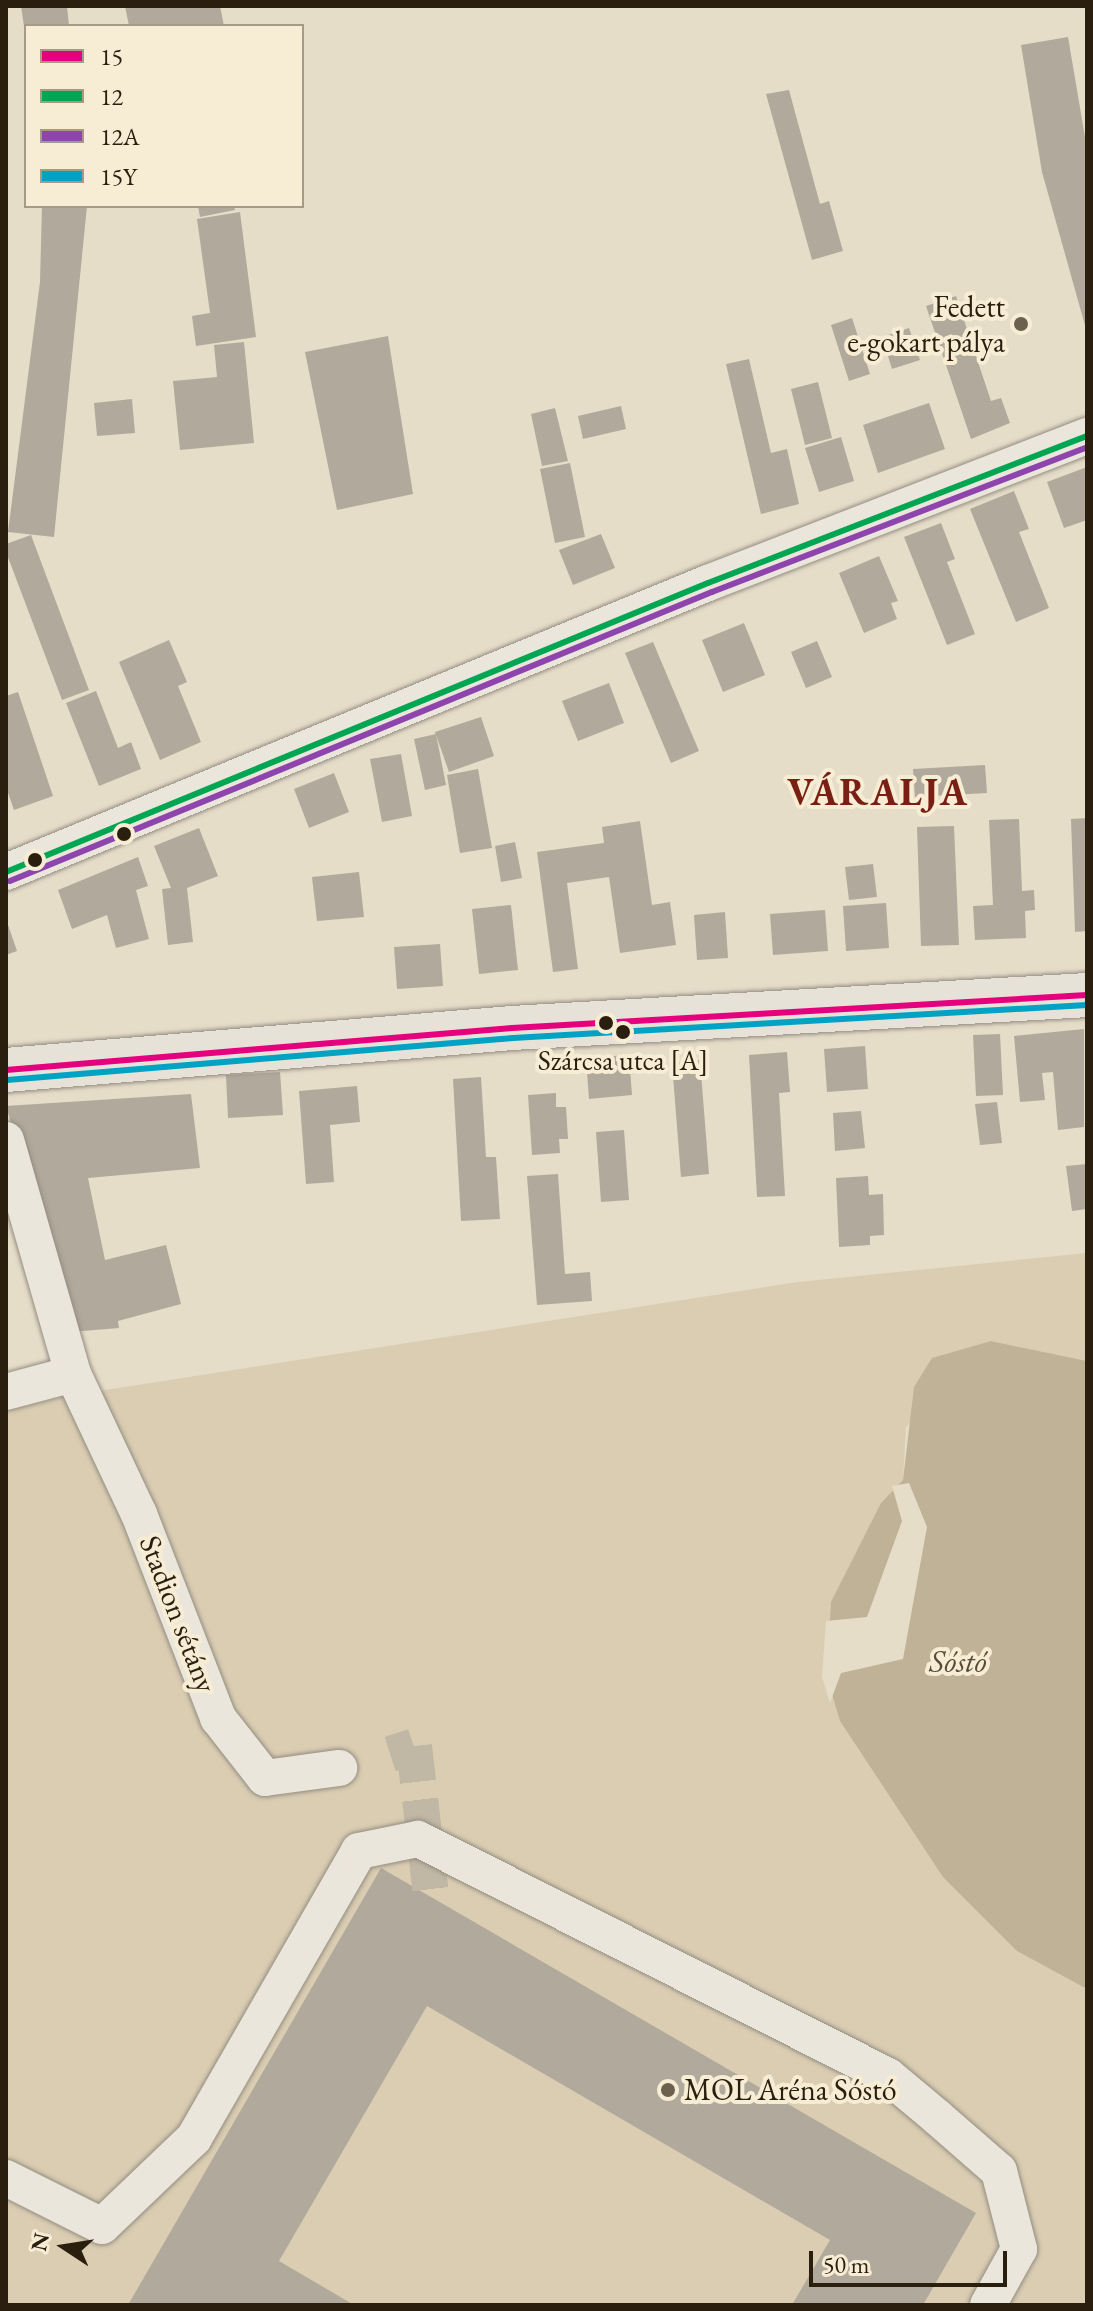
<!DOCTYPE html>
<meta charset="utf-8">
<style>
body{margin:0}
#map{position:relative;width:1093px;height:2311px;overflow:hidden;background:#e6ddc9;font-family:"EB Garamond",serif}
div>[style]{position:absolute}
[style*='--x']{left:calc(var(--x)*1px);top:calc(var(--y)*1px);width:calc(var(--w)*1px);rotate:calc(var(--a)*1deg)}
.green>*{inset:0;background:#dacdb2}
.water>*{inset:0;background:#bfb297}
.pier>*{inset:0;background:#e6ddc9}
.building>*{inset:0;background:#b1a99b}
.minor-tunnel>*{height:36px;margin-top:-18px;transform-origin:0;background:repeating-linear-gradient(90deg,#c0b7a4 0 36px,transparent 0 54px)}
.roads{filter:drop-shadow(0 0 2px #948d80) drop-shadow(0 0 2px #948d80)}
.minor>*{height:36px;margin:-18px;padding:0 18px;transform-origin:18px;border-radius:18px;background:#ebe6dc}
.major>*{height:44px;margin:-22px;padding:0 22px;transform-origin:22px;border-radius:22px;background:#e7e2d7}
.bus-1>*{height:6px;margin:-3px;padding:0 3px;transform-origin:3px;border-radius:3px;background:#e5007d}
.bus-2>*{height:6px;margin:-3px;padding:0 3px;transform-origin:3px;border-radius:3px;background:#00a651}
.bus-3>*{height:6px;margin:-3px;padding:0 3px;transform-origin:3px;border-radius:3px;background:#8e44ad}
.bus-4>*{height:6px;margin:-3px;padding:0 3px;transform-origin:3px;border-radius:3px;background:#02a2c4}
.dots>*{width:22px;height:22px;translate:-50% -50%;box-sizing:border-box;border:4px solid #f7ecd4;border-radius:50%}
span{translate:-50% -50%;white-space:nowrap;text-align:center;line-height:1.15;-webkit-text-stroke:8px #f7ecd4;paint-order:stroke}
.bus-label{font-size:28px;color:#2a1e0e}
.poi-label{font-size:30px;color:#2a1e0e}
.right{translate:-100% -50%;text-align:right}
.left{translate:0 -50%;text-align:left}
.street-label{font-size:30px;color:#2a1e0e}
.water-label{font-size:32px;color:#584b37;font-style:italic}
.district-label{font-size:38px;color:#7a1f14;font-weight:700;letter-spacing:2px}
.frame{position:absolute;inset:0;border:8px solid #2a1e0e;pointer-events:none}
.legend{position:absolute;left:24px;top:24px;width:280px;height:184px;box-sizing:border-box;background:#f7ecd4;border:2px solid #a59a85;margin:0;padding:10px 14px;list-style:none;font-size:24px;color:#2a1e0e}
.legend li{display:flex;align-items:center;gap:16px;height:40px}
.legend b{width:40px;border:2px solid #a59a85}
.north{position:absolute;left:24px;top:2207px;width:80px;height:80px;-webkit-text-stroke:6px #f7ecd4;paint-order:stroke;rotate:282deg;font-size:22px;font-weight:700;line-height:32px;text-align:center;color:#2a1e0e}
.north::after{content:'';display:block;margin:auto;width:28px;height:36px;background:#2a1e0e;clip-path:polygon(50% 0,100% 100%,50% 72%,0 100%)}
.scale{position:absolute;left:809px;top:2251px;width:198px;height:36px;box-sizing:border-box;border:4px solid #2a1e0e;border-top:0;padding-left:10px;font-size:24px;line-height:28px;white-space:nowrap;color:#2a1e0e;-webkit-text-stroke:6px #f7ecd4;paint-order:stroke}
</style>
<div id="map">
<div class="green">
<i style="clip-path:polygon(1087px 1253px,1087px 1361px,991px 1341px,906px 1427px,903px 1480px,881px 1503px,1087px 1712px,1087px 2305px,6px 2305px,6px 1411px,67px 1396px,798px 1282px)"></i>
</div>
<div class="water">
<i style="clip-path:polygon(991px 1341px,1087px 1361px,1087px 1989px,1017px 1951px,943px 1877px,840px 1721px,827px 1677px,831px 1602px,881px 1503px,903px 1480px,914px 1387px,932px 1358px)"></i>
</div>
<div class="pier">
<i style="clip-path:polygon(909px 1483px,927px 1527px,903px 1659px,841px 1673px,830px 1703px,822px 1677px,826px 1621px,867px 1617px,902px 1521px,892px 1486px)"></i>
</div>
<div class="building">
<i style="clip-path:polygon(21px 6px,67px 6px,69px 26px,24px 26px)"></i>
<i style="clip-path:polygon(125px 6px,220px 6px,224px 26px,129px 26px)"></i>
<i style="clip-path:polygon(1068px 37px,1087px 149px,1086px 329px,1042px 172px,1021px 45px)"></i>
<i style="clip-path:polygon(789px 90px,820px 204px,829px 201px,843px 251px,812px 260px,766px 94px)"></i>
<i style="clip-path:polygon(87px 206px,54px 537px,8px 532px,40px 282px,42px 206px)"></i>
<i style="clip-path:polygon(198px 206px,234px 206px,235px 210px,200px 217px)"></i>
<i style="clip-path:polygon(240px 212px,256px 337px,196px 346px,192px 316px,210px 313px,197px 219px)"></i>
<i style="clip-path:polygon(956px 296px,991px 401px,1001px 398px,1010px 423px,971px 439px,926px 306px)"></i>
<i style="clip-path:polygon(852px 318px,870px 374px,849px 381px,831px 325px)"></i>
<i style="clip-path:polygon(909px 328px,920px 360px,892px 369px,882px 337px)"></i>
<i style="clip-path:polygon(388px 336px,413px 494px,337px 510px,305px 352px)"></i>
<i style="clip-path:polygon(244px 342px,254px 443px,180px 450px,173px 381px,217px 377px,214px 345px)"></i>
<i style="clip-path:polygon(749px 359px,771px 453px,787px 449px,799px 504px,761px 514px,726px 364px)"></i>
<i style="clip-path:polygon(818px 382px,832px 438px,805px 445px,791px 389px)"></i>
<i style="clip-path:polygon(132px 399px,135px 433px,97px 436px,94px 403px)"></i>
<i style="clip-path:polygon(929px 403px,945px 449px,878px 473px,863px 425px)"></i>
<i style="clip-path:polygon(621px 406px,626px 429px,583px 439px,578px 416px)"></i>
<i style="clip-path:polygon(555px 408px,568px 461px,542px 466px,531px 414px)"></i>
<i style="clip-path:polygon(841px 437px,854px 481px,819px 492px,805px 448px)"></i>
<i style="clip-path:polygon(570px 463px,585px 537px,555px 543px,540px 469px)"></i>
<i style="clip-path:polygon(1087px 467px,1087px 520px,1064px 528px,1047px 482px)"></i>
<i style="clip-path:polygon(1014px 491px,1029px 529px,1019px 532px,1049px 608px,1016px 622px,970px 509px)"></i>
<i style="clip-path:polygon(941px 523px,955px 559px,947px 562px,975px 634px,947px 645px,904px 537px)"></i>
<i style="clip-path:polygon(601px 534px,615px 568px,573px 585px,559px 550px)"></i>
<i style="clip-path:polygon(31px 535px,89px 690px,62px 700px,6px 552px,6px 544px)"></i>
<i style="clip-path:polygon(879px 556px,898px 601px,891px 603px,897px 619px,864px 633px,839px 573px)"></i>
<i style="clip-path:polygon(744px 623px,765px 675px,723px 692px,702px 640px)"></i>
<i style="clip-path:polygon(169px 640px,187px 682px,178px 686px,201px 742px,160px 760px,119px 662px)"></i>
<i style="clip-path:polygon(817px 641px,832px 677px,806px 688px,791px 652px)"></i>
<i style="clip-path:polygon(653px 642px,699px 751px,671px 763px,625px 653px)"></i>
<i style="clip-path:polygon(609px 683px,624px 723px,578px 741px,562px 701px)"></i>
<i style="clip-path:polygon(96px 691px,118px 748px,131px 742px,141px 769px,99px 786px,66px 703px)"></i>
<i style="clip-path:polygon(18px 692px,53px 796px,14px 810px,6px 787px,6px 696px)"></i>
<i style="clip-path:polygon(481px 717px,494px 756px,449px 772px,435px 732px)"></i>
<i style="clip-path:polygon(436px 734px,446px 785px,425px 790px,414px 739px)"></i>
<i style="clip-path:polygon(401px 754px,412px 816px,382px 822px,370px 759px)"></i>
<i style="clip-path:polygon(985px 765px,987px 793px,915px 797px,913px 769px)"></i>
<i style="clip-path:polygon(478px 769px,492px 848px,460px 853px,447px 775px)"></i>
<i style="clip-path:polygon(334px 773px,349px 812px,309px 828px,294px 789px)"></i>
<i style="clip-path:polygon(1087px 818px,1087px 931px,1075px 932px,1071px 819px)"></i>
<i style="clip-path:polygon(1019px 819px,1022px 891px,1034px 890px,1035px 910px,1025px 911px,1026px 938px,975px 940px,973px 906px,993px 905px,989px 820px)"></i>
<i style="clip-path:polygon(640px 821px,652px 905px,670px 902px,676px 945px,620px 953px,609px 877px,567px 883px,578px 969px,553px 972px,537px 852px,604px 843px,602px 827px)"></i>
<i style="clip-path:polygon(954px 826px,959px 945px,921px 946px,917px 827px)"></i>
<i style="clip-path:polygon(199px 828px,218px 876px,187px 888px,193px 942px,168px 945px,162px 889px,171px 888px,154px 846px)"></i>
<i style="clip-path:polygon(515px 842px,522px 878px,501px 882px,495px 846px)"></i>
<i style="clip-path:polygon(138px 857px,148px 886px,136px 890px,149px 939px,116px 948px,107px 915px,72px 929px,58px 890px)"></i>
<i style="clip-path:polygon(873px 864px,877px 897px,849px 900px,845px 867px)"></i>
<i style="clip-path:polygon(359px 872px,364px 917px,317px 921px,312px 877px)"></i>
<i style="clip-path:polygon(886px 903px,889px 948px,846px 951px,843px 906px)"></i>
<i style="clip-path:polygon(511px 905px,518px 970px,479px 974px,472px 909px)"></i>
<i style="clip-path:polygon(825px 910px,828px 951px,773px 955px,770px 914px)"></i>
<i style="clip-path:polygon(725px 912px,728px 958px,697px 960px,694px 915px)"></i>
<i style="clip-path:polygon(6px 919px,17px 951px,6px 955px)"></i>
<i style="clip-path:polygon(440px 944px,443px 986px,397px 989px,394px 947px)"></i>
<i style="clip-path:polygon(1084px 1029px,1084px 1127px,1058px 1130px,1053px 1072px,1042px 1073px,1045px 1100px,1020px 1102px,1014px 1036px)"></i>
<i style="clip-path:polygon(1000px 1034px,1003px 1095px,976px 1096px,973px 1035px)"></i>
<i style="clip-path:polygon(865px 1046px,868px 1089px,827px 1092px,824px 1049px)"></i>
<i style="clip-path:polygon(787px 1052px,790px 1092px,779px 1093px,785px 1196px,757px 1197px,749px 1055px)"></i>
<i style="clip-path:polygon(629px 1055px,632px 1095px,589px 1099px,586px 1058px)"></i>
<i style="clip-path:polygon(700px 1060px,709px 1174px,681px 1177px,672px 1063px)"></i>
<i style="clip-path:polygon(280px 1072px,283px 1115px,228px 1118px,226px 1075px)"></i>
<i style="clip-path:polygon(481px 1077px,486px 1157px,496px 1157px,500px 1219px,461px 1221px,453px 1079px)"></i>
<i style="clip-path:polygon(357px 1086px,360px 1122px,330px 1125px,334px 1182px,306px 1184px,299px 1091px)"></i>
<i style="clip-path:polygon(556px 1093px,556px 1107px,566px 1107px,568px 1139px,559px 1139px,560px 1153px,532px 1155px,528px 1095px)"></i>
<i style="clip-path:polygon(191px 1094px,200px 1168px,88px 1178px,105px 1260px,166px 1245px,181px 1304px,118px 1321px,119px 1328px,71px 1332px,6px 1106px)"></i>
<i style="clip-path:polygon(997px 1102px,1002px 1143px,980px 1145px,975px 1104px)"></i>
<i style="clip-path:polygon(861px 1111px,865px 1148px,835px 1151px,833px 1113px)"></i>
<i style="clip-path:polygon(624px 1130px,629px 1200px,601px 1202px,596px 1132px)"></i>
<i style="clip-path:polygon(1087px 1164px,1087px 1209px,1072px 1211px,1066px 1166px)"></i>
<i style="clip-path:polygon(558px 1174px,565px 1274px,590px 1272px,592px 1301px,537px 1305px,527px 1176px)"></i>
<i style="clip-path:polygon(868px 1176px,869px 1195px,883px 1194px,884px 1235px,870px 1236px,870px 1245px,839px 1247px,836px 1178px)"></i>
<i style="clip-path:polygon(381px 1868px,976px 2213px,923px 2305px,792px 2305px,830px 2240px,427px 2006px,279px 2261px,354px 2305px,128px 2305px)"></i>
</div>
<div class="minor-tunnel">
<i style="--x:390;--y:1754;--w:25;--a:-18"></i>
<i style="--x:414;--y:1746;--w:151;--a:83.5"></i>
</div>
<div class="roads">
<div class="minor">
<i style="--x:6;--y:872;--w:759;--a:-22.38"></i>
<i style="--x:708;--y:583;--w:407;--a:-21.2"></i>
<i style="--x:6;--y:1140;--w:243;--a:74"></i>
<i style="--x:73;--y:1374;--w:69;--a:165"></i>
<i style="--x:73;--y:1374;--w:155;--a:64.8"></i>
<i style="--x:139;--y:1514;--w:219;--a:68.8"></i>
<i style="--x:218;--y:1718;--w:76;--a:51.9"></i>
<i style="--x:265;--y:1778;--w:75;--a:-7.7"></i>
<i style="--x:6;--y:2178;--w:107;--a:26.6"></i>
<i style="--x:102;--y:2226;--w:127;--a:-43.7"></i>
<i style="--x:194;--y:2138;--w:331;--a:-60.1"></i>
<i style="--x:359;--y:1851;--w:60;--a:-11.5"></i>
<i style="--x:418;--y:1839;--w:526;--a:26.76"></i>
<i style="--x:888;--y:2076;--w:64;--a:39.9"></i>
<i style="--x:937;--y:2117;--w:82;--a:41.1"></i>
<i style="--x:999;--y:2171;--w:81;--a:75.6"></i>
<i style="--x:1019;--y:2249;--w:64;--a:119"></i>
</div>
<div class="major">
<i style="--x:6;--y:1070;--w:508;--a:-4.74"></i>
<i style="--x:512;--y:1028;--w:576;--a:-3.28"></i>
</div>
</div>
<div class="bus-1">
<i style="--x:6;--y:1070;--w:508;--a:-4.74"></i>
<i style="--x:512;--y:1028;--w:576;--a:-3.28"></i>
</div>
<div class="bus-2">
<i style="--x:6;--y:872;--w:759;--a:-22.38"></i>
<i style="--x:708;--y:583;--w:407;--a:-21.2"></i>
</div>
<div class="bus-3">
<i style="--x:10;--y:881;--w:759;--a:-22.38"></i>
<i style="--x:712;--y:592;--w:402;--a:-21.1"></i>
</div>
<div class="bus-4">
<i style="--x:7;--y:1080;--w:508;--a:-4.74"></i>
<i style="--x:513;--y:1038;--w:575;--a:-3.29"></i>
</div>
<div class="dots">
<i style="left:1021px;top:324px;background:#6c614f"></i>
<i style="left:124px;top:834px;background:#2a1e0e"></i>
<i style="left:35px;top:860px;background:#2a1e0e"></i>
<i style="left:606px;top:1023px;background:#2a1e0e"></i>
<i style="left:623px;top:1032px;background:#2a1e0e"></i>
<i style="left:668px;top:2090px;background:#6c614f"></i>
</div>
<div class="bus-label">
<span style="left:623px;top:1060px">Szárcsa utca [A]</span>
</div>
<div class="poi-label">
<span class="right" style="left:1005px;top:324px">Fedett<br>e-gokart pálya</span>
<span class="left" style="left:684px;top:2090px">MOL Aréna Sóstó</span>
</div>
<div class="street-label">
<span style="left:178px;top:1614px;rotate:69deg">Stadion sétány</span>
</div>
<div class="water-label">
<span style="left:958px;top:1661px">Sóstó</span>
</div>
<div class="district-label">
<span style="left:878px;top:792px">VÁRALJA</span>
</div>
<div class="frame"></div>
<ul class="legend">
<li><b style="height:10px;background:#e5007d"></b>15</li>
<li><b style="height:10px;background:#00a651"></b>12</li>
<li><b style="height:10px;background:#8e44ad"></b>12A</li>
<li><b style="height:10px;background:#02a2c4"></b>15Y</li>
</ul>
<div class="north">N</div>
<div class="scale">50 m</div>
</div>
